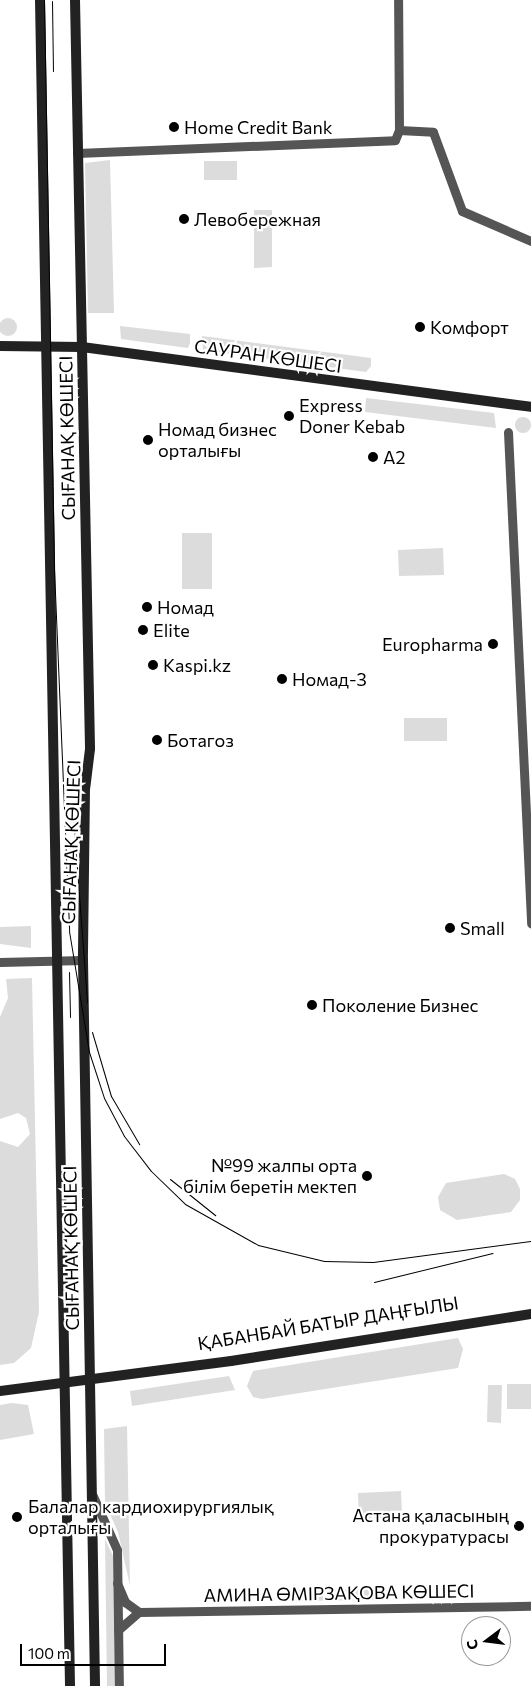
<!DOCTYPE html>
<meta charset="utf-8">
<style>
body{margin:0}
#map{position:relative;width:531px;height:1686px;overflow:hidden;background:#fff;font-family:Commissioner,sans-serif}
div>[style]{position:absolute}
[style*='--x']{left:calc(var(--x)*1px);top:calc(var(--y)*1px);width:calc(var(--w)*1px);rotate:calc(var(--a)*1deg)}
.green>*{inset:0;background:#dcdcdc}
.round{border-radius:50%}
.street>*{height:9px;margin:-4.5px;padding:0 4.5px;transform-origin:4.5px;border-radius:4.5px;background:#555}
.secondary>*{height:10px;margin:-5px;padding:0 5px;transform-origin:5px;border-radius:5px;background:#222}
.tram>*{height:1px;margin:-0.5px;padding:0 0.5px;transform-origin:0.5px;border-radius:0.5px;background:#000}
.dots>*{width:14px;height:14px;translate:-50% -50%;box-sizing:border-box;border:2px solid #fff;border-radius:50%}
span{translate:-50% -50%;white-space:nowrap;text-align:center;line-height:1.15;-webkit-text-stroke:4.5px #fff;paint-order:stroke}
.poi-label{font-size:18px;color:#000}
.left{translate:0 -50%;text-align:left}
.right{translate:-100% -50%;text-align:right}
.street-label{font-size:18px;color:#000}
.north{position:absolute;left:461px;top:1616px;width:50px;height:50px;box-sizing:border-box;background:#fff;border:1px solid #999;border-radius:50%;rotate:255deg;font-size:14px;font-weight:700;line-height:20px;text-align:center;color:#000}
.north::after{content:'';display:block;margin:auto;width:18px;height:22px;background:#000;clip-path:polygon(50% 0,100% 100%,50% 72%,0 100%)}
.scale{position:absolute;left:20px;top:1644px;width:146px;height:22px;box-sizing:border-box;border:2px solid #000;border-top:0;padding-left:6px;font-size:15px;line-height:18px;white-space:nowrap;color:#000;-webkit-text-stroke:4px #fff;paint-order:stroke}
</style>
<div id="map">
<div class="green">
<i style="clip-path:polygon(110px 160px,114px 313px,88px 313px,85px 163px)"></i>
<i style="clip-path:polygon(204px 161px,237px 161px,237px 180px,204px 180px)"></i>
<i style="clip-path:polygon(254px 210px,272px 210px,272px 267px,254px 268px)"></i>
<i class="round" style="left:-1px;top:318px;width:18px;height:18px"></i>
<i style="clip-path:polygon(120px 326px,190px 334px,190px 343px,188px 348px,121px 339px)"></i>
<i style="clip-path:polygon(202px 336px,371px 358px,371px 366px,366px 372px,203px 350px)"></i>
<i style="clip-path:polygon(366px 398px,494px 413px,496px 428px,365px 412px)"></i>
<i class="round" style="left:515px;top:417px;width:16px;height:16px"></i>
<i style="clip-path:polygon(182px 533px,212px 533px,212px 589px,182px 589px)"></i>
<i style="clip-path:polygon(443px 548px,444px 575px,399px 576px,398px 550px)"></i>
<i style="clip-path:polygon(404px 718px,447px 718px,447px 741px,404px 741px)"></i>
<i style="clip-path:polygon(31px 926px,31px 948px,0 944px,0 927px)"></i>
<i style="clip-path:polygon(32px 978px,39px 1312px,31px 1348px,14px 1363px,0 1365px,0 1141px,18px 1147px,30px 1134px,26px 1118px,18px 1113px,0 1119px,0 1017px,8px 998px,6px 979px)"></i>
<i style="clip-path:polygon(504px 1174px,515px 1179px,520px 1189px,520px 1200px,511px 1212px,457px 1220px,440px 1210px,438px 1197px,446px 1183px)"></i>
<i style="clip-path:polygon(458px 1338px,463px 1349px,458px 1368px,262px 1399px,253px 1397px,247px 1386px,253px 1371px)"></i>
<i style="clip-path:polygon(229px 1376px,235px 1390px,132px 1406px,130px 1391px)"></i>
<i style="clip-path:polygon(507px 1384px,531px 1384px,531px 1409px,507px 1409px)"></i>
<i style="clip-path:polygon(488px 1385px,502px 1385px,501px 1423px,487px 1422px)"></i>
<i style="clip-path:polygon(12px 1403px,28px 1405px,34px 1434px,0 1440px,0 1405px)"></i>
<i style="clip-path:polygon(127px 1426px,130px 1586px,118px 1532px,105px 1503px,104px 1429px)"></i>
<i style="clip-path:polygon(401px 1491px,402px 1517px,359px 1519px,358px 1493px)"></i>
<i style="clip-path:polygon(105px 1539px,114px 1558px,116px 1686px,107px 1686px)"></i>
<i style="clip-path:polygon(386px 1589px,386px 1600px,281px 1601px,280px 1590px)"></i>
</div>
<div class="street">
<i style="--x:399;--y:130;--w:34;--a:3"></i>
<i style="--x:433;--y:132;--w:84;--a:69.8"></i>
<i style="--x:462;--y:211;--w:75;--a:23.5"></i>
<i style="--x:77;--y:153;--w:318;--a:-2.3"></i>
<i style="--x:395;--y:140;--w:11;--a:-68"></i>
<i style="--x:399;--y:130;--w:130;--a:-90.4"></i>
<i style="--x:508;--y:432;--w:492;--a:87.3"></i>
<i style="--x:0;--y:962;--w:83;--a:-1.4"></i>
<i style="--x:93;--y:1496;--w:59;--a:66"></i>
<i style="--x:117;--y:1550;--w:136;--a:89.2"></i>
<i style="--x:117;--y:1583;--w:21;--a:67"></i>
<i style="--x:125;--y:1602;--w:17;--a:36"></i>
<i style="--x:139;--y:1612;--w:392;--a:-0.9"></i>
<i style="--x:118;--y:1630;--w:28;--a:-41"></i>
</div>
<div class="secondary">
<i style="--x:40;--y:0;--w:1686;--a:88.98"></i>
<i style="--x:75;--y:0;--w:749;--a:88.85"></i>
<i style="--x:90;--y:749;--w:39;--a:97"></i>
<i style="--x:85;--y:788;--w:172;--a:90.7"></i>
<i style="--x:83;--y:960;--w:726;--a:89.05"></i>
<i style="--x:0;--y:346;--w:82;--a:0.7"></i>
<i style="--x:82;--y:347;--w:453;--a:7.6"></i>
<i style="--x:0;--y:1391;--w:233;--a:-7.4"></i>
<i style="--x:231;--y:1361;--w:304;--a:-8.9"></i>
</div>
<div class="tram">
<i style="--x:44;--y:0;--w:569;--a:88.99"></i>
<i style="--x:54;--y:569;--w:362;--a:87.6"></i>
<i style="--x:69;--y:931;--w:123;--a:80.6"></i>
<i style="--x:89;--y:1052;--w:48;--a:71.9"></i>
<i style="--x:104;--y:1098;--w:43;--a:62.2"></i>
<i style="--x:124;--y:1136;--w:44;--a:52.4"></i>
<i style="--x:151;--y:1171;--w:47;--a:44.1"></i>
<i style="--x:185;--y:1204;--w:84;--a:29.3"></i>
<i style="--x:258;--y:1245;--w:68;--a:13.6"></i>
<i style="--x:324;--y:1261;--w:49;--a:1.2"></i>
<i style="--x:373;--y:1262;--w:159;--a:-7.6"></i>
<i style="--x:52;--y:1;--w:70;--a:89.2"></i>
<i style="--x:73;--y:815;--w:188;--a:85.7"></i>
<i style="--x:69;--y:972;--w:45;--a:88.7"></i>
<i style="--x:92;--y:1032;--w:67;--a:73.5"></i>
<i style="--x:111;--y:1096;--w:56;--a:59.7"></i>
<i style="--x:170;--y:1179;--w:58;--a:38.7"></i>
<i style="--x:374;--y:1282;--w:122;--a:-13.8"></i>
</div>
<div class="dots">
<i style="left:174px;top:127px;background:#000"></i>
<i style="left:184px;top:219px;background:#000"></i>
<i style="left:420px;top:327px;background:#000"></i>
<i style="left:289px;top:416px;background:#000"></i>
<i style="left:148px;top:440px;background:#000"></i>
<i style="left:373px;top:457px;background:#000"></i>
<i style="left:147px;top:607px;background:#000"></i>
<i style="left:143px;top:630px;background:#000"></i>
<i style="left:493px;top:644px;background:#000"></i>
<i style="left:153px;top:665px;background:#000"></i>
<i style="left:282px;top:679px;background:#000"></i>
<i style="left:157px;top:740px;background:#000"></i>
<i style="left:450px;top:928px;background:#000"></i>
<i style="left:312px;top:1005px;background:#000"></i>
<i style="left:367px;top:1176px;background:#000"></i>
<i style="left:17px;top:1517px;background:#000"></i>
<i style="left:519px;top:1526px;background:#000"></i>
</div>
<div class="poi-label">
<span class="left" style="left:184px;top:127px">Home Credit Bank</span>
<span class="left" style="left:194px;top:219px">Левобережная</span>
<span class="left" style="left:430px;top:327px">Комфорт</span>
<span class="left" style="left:299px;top:416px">Express<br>Doner Kebab</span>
<span class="left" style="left:158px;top:440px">Номад бизнес<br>орталығы</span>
<span class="left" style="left:383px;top:457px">А2</span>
<span class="left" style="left:157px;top:607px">Номад</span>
<span class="left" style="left:153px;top:630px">Elite</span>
<span class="right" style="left:483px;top:644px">Europharma</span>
<span class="left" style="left:163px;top:665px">Kaspi.kz</span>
<span class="left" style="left:292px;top:679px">Номад-3</span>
<span class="left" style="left:167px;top:740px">Ботагоз</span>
<span class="left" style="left:460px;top:928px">Small</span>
<span class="left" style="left:322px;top:1005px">Поколение Бизнес</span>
<span class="right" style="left:357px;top:1176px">№99 жалпы орта<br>білім беретін мектеп</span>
<span class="left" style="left:28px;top:1517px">Балалар кардиохирургиялық<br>орталығы</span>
<span class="right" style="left:509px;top:1526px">Астана қаласының<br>прокуратурасы</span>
</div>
<div class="street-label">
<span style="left:268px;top:356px;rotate:8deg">САУРАН КӨШЕСІ</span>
<span style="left:67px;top:438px;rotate:-91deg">СЫҒАНАҚ КӨШЕСІ</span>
<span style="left:71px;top:842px;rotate:-88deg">СЫҒАНАҚ КӨШЕСІ</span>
<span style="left:71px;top:1248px;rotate:-91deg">СЫҒАНАҚ КӨШЕСІ</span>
<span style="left:328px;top:1323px;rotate:-9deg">ҚАБАНБАЙ БАТЫР ДАҢҒЫЛЫ</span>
<span style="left:339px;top:1593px;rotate:-1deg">АМИНА ӨМІРЗАҚОВА КӨШЕСІ</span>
</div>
<div class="north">С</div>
<div class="scale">100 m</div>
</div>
